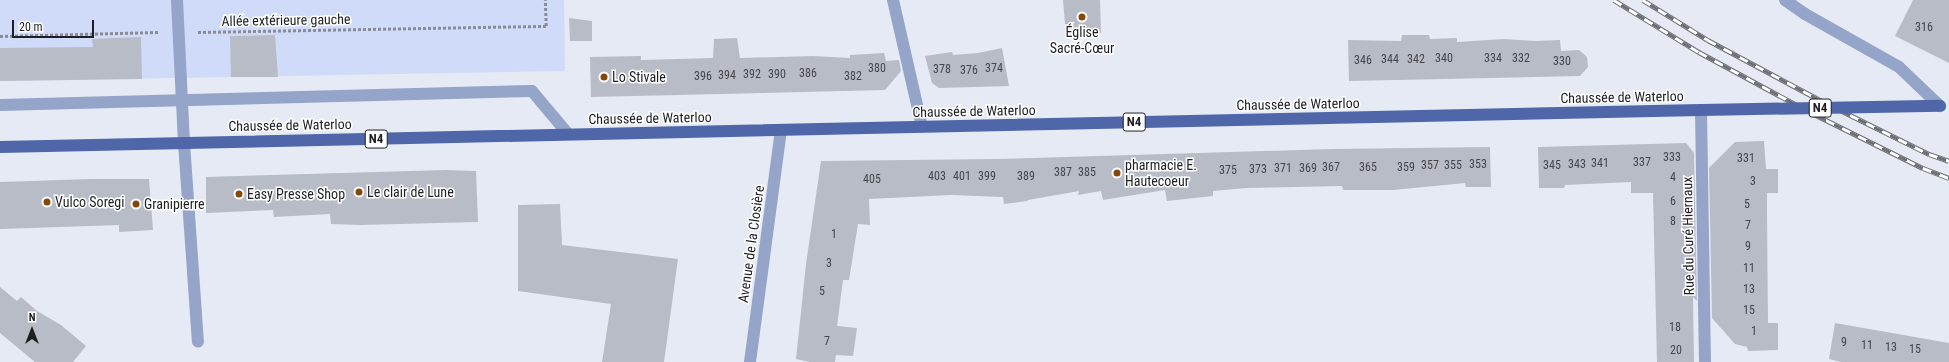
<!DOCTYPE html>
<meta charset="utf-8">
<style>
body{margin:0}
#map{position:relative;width:1949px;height:362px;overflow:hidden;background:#e5eaf5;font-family:"Roboto Condensed",sans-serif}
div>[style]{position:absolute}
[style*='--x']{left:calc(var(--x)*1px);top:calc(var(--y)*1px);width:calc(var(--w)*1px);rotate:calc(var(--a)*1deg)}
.green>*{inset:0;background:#cfdbf8}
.building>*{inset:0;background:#b8bcc7}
.path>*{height:2.5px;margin-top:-1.25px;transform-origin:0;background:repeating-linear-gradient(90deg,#898c94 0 3px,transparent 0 5px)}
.lane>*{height:12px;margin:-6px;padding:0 6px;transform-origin:6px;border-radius:6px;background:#95a4c9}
.street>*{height:12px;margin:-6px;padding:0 6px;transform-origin:6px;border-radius:6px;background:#95a4c9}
.primary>*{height:12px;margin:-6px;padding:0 6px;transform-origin:6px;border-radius:6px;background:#4f67a9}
.rail>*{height:4.5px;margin-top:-2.25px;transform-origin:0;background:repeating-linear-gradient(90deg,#fff 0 9px,#6c6f76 0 18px);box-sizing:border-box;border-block:1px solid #6c6f76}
.primary-bridge>*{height:12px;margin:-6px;padding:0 6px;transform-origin:6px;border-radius:6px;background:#4f67a9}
.dots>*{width:11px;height:11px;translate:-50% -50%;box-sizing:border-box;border:2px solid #fff;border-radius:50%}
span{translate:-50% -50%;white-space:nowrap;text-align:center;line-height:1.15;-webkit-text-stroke:3px #fff;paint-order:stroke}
.number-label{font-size:12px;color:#44464c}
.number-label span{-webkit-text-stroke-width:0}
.shield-label span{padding:1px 3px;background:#fff;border:1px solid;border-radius:3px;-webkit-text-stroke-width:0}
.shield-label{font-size:13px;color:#1d1f23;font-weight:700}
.street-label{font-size:14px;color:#1d1f23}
.poi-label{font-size:14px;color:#1d1f23}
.left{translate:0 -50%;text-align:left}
.north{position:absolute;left:12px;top:310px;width:40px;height:40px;-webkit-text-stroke:3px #fff;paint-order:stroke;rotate:0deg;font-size:11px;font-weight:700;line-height:16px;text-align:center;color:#1d1f23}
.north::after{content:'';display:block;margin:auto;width:14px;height:18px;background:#1d1f23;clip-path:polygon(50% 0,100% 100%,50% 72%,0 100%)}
.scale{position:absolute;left:12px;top:20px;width:82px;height:18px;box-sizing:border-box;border:2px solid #1d1f23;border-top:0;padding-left:5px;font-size:12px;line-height:14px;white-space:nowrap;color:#1d1f23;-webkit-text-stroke:3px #fff;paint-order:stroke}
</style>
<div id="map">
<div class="green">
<i style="clip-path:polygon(0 0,564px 0,565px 71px,0 81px)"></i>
</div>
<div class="building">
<i style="clip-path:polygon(1063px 0,1100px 0,1101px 33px,1066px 35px)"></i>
<i style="clip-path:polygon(1913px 0,1949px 0,1949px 63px,1895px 36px)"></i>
<i style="clip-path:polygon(569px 18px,592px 21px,592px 41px,570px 41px)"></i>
<i style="clip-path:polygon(275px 35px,278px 77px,231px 77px,230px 36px)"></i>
<i style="clip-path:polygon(1402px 35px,1429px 35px,1430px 39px,1457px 38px,1457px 42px,1504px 39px,1536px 41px,1560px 40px,1561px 51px,1579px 50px,1587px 57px,1588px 67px,1580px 76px,1349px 81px,1348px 40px,1401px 41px)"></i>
<i style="clip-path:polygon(141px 37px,142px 79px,0 81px,0 48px,93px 47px,92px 39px)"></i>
<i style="clip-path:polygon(737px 38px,740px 58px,813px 56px,850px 58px,850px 55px,884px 53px,886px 61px,899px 60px,901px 71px,885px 90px,591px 97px,590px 57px,641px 56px,641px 60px,713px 58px,714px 39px)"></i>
<i style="clip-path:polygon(1002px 48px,1009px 86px,939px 88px,932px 83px,925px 56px,952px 52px,953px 55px,978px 53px)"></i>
<i style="clip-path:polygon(1764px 141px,1766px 169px,1778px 169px,1778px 193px,1767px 193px,1767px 215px,1768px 323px,1778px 323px,1778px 350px,1748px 351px,1747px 347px,1735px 344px,1712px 318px,1709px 168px,1735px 142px)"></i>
<i style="clip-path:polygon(1686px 143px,1694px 153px,1697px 301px,1693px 297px,1694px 362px,1657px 362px,1653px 193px,1631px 193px,1631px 182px,1565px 185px,1564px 188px,1539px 188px,1538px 147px)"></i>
<i style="clip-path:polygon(1490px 147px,1491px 187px,1466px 187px,1465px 183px,1393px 190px,1343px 190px,1342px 186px,1246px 188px,1213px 191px,1213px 196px,1167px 201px,1165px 190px,1103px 200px,1101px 191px,1078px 195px,1079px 191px,1028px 200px,1027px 201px,1004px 204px,1003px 197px,951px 195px,869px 199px,870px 225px,858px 224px,849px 280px,843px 280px,837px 326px,857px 328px,853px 356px,836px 355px,835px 362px,810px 362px,796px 359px,806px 264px,821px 161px,997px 159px,1333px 149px)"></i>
<i style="clip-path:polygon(446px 170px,476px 171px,478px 222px,360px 225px,331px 224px,330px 214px,274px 217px,273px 210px,206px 213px,206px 177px)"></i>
<i style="clip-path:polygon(92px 179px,149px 179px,153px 230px,119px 232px,119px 225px,0 229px,0 182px)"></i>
<i style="clip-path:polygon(560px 204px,562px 245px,678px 259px,664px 362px,602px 362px,611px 304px,518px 291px,518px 205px)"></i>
<i style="clip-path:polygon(0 287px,17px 301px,21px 297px,37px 311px,61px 325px,86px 346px,73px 362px,35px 362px,0 333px)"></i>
<i style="clip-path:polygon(1835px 323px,1949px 343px,1949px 362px,1841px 362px,1829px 359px)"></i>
</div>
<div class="path">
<i style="--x:198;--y:32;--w:348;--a:-1"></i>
<i style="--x:546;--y:26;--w:26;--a:-92"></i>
<i style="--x:0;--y:36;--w:159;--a:-1.4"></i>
</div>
<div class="lane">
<i style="--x:177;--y:0;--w:143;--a:87.2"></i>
<i style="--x:0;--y:105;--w:532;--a:-1.51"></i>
<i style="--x:532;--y:91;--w:56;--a:50.1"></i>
</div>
<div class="street">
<i style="--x:893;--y:0;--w:130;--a:77.1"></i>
<i style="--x:1785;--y:0;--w:24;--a:35"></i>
<i style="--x:1805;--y:14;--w:108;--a:29.4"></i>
<i style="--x:1899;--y:67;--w:57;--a:43.6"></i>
<i style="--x:1701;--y:110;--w:252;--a:89.1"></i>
<i style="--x:184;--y:143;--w:199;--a:86"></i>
<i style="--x:750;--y:362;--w:234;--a:-82.4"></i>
</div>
<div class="primary">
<i style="--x:0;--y:147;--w:1701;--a:-1.25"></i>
</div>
<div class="rail">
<i style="--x:1614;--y:0;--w:100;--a:31.5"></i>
<i style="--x:1699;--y:52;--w:126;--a:28.4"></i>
<i style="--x:1810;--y:112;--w:126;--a:26.4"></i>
<i style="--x:1923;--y:168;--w:28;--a:21"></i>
<i style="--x:1643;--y:0;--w:76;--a:31.6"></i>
<i style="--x:1708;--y:40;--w:125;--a:28.2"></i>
<i style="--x:1818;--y:99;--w:124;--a:26.4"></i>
<i style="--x:1929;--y:154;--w:21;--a:19"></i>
</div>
<div class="primary-bridge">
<i style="--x:1701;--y:110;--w:239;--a:-1"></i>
</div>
<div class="dots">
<i style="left:1082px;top:17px;background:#864809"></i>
<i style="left:604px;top:77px;background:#864809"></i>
<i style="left:1117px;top:173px;background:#864809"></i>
<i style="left:359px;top:192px;background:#864809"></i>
<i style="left:239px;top:194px;background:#864809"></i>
<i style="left:47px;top:202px;background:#864809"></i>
<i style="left:136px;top:204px;background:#864809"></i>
</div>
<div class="number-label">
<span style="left:1924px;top:28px">316</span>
<span style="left:1444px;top:59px">340</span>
<span style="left:1493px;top:59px">334</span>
<span style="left:1521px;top:59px">332</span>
<span style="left:1390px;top:60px">344</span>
<span style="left:1416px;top:60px">342</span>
<span style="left:1363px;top:61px">346</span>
<span style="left:1562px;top:62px">330</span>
<span style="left:877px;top:69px">380</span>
<span style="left:994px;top:69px">374</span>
<span style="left:942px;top:70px">378</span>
<span style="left:969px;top:71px">376</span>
<span style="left:808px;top:74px">386</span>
<span style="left:752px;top:75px">392</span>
<span style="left:777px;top:75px">390</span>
<span style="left:727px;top:76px">394</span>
<span style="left:703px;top:77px">396</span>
<span style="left:853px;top:77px">382</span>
<span style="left:1672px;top:158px">333</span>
<span style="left:1746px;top:159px">331</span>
<span style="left:1642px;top:163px">337</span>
<span style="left:1600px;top:164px">341</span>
<span style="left:1478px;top:165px">353</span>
<span style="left:1577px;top:165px">343</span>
<span style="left:1430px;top:166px">357</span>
<span style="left:1453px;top:166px">355</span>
<span style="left:1552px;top:166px">345</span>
<span style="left:1331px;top:168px">367</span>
<span style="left:1368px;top:168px">365</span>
<span style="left:1406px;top:168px">359</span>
<span style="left:1283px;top:169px">371</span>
<span style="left:1308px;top:169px">369</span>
<span style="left:1258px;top:170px">373</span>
<span style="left:1228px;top:171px">375</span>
<span style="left:1063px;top:173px">387</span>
<span style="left:1087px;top:173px">385</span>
<span style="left:937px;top:177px">403</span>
<span style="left:962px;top:177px">401</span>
<span style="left:987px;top:177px">399</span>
<span style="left:1026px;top:177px">389</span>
<span style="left:1673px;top:178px">4</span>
<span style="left:872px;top:180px">405</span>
<span style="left:1753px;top:182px">3</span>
<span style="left:1673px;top:202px">6</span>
<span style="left:1747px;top:205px">5</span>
<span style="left:1673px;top:222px">8</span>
<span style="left:1748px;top:226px">7</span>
<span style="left:834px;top:235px">1</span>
<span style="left:1748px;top:247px">9</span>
<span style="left:829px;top:264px">3</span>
<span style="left:1749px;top:269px">11</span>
<span style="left:1749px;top:290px">13</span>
<span style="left:822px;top:292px">5</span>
<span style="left:1749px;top:311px">15</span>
<span style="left:1675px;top:328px">18</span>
<span style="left:1754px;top:332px">1</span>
<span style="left:827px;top:342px">7</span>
<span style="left:1844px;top:343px">9</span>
<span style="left:1867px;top:346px">11</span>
<span style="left:1891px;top:348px">13</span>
<span style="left:1915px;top:350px">15</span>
<span style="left:1676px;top:351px">20</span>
</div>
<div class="shield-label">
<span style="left:1820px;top:108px">N4</span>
<span style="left:1134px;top:122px">N4</span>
<span style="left:376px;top:139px">N4</span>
</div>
<div class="street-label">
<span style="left:286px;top:20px;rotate:-1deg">Allée extérieure gauche</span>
<span style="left:1622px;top:97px;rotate:-1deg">Chaussée de Waterloo</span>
<span style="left:1298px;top:104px;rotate:-1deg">Chaussée de Waterloo</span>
<span style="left:974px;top:111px;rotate:-1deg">Chaussée de Waterloo</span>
<span style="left:650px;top:118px;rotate:-1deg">Chaussée de Waterloo</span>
<span style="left:290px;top:125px;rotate:-1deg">Chaussée de Waterloo</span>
<span style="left:1688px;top:236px;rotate:-91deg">Rue du Curé Hiernaux</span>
<span style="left:751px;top:244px;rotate:-82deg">Avenue de la Closière</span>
</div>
<div class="poi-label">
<span style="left:1082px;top:40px">Église<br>Sacré-Cœur</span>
<span class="left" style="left:612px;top:77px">Lo Stivale</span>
<span class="left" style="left:1125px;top:173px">pharmacie E.<br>Hautecoeur</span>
<span class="left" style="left:367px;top:192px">Le clair de Lune</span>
<span class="left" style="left:247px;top:194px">Easy Presse Shop</span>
<span class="left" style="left:55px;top:202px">Vulco Soregi</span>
<span class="left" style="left:144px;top:204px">Granipierre</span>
</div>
<div class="north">N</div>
<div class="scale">20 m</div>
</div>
